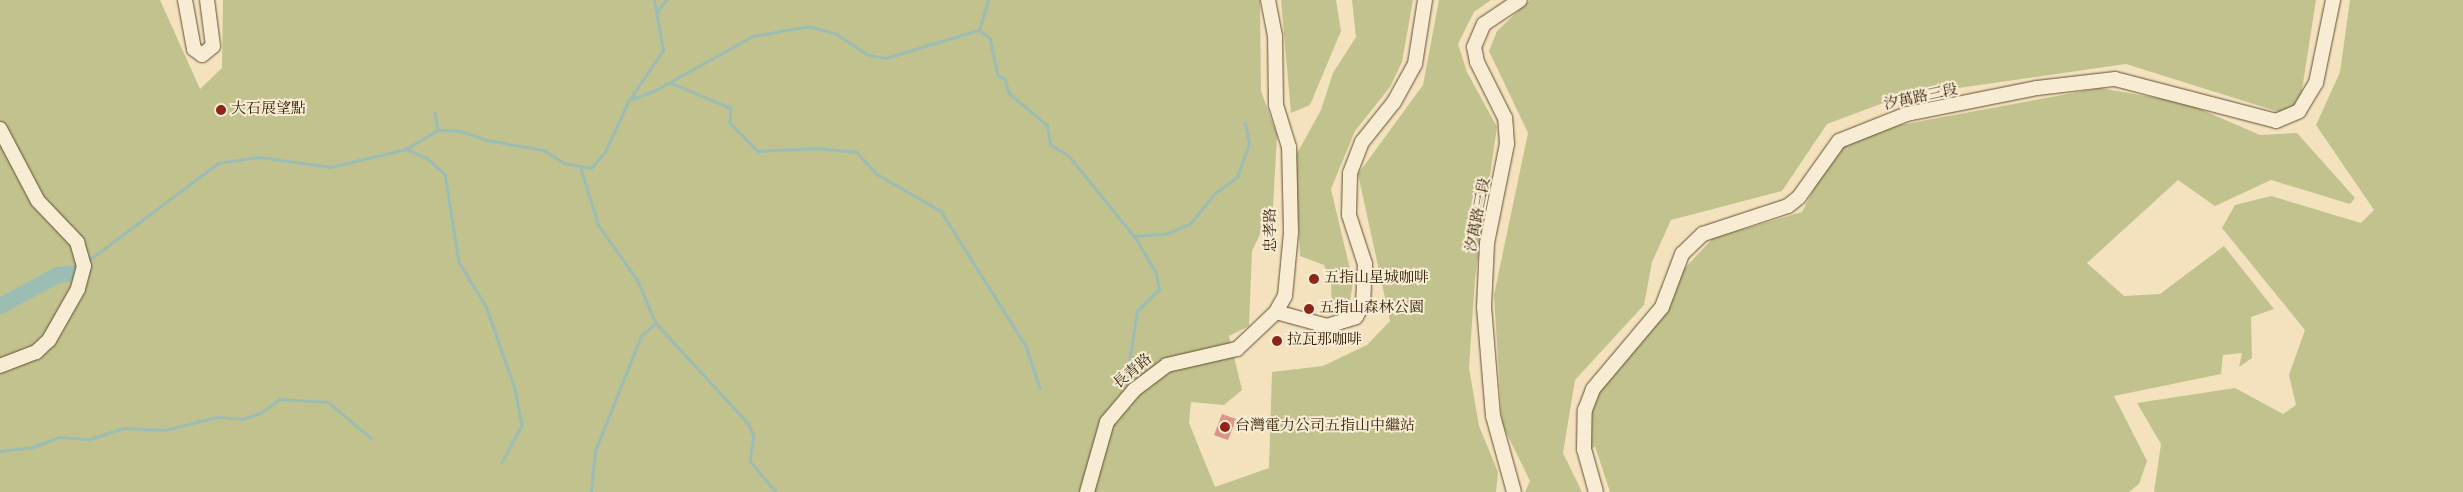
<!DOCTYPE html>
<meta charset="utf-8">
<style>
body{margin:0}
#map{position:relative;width:2463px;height:492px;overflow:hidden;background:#f4e2bf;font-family:"Old Standard TT","Noto Serif TC",serif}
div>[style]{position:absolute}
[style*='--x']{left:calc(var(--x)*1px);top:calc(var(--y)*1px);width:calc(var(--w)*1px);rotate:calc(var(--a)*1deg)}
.green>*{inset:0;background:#c1c28e}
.stream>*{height:2.5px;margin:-1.25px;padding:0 1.25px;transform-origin:1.25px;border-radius:1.25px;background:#9cbdb3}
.river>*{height:16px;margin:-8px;padding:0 8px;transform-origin:8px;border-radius:8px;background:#9cbdb3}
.building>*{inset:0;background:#e09387}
.roads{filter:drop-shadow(0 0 1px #644e30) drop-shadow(0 0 1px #644e30)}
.minor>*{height:14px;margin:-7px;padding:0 7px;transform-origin:7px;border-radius:7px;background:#f8ecd5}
.dots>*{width:14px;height:14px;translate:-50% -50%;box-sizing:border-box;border:2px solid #f8ecd5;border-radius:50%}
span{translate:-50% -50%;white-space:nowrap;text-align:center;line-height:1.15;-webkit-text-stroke:4px #f8ecd5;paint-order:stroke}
.street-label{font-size:15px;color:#341c00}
.poi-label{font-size:15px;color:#341c00}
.left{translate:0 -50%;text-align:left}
</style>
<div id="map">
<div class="green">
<i style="clip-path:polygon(0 0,160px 0,200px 89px,222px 68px,223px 0,1260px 0,1261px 91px,1277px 135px,1273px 207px,1252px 251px,1249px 326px,1229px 336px,1242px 390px,1224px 405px,1191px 402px,1189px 423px,1215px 487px,1269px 468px,1272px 372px,1323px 366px,1367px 345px,1390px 321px,1358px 174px,1423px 85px,1439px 0,1491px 0,1474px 12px,1458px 44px,1467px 72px,1497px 127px,1475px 278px,1469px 368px,1479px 426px,1498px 472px,1496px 492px,0 492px)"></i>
<i style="clip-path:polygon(1281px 0,1336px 0,1341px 31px,1310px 105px,1291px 113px)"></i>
<i style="clip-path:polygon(1352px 0,1413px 0,1402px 62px,1390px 87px,1355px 131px,1331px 189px,1353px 282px,1349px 309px,1340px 315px,1332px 313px,1331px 282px,1324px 265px,1300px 256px,1295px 157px,1321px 110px,1333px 73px,1356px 37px)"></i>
<i style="clip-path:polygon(1530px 0,2316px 0,2300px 103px,2279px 112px,2126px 64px,1902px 96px,1827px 124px,1782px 191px,1671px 220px,1652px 262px,1644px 305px,1575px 380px,1563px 453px,1582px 492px,1525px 492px,1530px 481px,1502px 424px,1494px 295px,1528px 133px,1489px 51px,1497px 31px)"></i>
<i style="clip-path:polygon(2350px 0,2463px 0,2463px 492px,2154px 492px,2161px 444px,2137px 403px,2235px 388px,2283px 414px,2296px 405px,2289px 375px,2305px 330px,2222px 228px,2235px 205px,2271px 196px,2361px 223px,2374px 210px,2316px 125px,2340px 72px)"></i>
<i style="clip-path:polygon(2100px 88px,2186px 103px,2260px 135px,2297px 133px,2355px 198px,2350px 204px,2271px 180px,2215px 206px,2178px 180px,2087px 263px,2124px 296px,2160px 294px,2224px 246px,2274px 309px,2251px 317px,2252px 358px,2239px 367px,2242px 353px,2223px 355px,2221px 374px,2114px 396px,2147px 461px,2139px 484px,2129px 492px,1610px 492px,1595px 446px,1589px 452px,1588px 415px,1597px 385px,1646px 329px,1678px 268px,1686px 267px,1713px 238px,1802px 212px,1833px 151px,1884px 128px)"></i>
</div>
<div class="stream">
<i style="--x:658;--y:11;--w:14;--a:-54"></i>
<i style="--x:979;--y:30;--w:14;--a:36"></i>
<i style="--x:990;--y:38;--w:38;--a:78"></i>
<i style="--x:998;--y:75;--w:8;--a:30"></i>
<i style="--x:1005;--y:79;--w:15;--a:74"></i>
<i style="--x:1009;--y:93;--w:50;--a:40.1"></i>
<i style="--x:1047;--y:125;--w:20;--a:79"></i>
<i style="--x:1051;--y:145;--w:21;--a:31"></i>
<i style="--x:1069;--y:156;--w:103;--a:50.9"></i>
<i style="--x:1134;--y:236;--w:32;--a:-4"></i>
<i style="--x:1166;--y:234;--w:26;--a:-23"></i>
<i style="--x:1190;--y:224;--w:38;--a:-51"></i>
<i style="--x:1214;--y:194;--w:29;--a:-36"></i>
<i style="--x:1237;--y:177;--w:35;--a:-70"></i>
<i style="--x:1249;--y:144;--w:21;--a:-101"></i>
<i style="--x:671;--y:83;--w:65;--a:22.6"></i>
<i style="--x:731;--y:108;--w:15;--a:94"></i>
<i style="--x:730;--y:123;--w:40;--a:45"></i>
<i style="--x:758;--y:151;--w:59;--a:-2.9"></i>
<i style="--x:817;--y:148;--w:40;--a:5.7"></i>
<i style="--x:857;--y:152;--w:30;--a:48"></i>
<i style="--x:877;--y:174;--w:74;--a:30"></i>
<i style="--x:941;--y:211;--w:160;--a:57.8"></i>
<i style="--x:1026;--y:346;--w:44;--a:71.6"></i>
<i style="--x:630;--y:99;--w:59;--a:-56"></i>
<i style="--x:663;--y:50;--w:51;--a:-100.2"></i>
<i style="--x:435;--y:113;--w:17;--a:80"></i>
<i style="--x:406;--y:149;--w:23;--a:23"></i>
<i style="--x:427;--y:158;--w:24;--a:42"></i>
<i style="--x:445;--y:174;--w:89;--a:81"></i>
<i style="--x:459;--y:262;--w:52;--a:58.5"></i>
<i style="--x:486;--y:306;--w:88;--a:70.7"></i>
<i style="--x:515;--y:389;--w:37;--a:79"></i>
<i style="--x:522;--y:425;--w:43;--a:117.8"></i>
<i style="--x:581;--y:169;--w:60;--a:72.5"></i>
<i style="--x:599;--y:226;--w:65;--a:54.4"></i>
<i style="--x:637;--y:279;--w:48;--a:66.6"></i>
<i style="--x:656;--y:323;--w:136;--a:47.4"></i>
<i style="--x:748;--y:423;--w:14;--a:65"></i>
<i style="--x:754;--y:436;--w:25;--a:99"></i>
<i style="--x:750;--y:461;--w:40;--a:50"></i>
<i style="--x:89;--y:260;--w:161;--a:-36.9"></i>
<i style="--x:218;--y:163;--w:41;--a:-8.3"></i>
<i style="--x:259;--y:157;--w:72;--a:8"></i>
<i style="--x:330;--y:167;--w:78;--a:-13.3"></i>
<i style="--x:406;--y:149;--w:37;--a:-31"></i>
<i style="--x:438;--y:130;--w:23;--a:2"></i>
<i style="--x:461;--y:131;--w:28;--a:19"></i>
<i style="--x:487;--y:140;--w:58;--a:10"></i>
<i style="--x:544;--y:150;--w:24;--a:33"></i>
<i style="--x:564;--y:163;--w:27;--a:10"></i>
<i style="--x:591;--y:168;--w:21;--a:-49"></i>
<i style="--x:605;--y:152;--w:57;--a:-65.2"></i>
<i style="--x:629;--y:100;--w:27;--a:-20"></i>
<i style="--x:654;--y:91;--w:113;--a:-29.1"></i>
<i style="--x:753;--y:36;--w:57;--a:-10.1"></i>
<i style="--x:809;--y:26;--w:29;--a:16"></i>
<i style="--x:837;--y:34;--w:37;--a:34"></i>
<i style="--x:868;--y:55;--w:18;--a:9"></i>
<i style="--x:886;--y:58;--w:97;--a:-16.8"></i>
<i style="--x:979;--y:30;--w:31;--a:-73"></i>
<i style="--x:1126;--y:383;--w:73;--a:-81.3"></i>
<i style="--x:1137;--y:311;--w:31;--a:-45"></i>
<i style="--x:1159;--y:289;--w:16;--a:-101"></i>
<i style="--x:1156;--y:273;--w:43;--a:-120.7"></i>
<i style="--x:0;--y:451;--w:33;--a:-7"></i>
<i style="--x:33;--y:447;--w:28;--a:-21"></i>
<i style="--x:59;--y:437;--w:31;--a:4"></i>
<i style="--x:90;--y:439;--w:35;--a:-18"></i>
<i style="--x:123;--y:428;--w:42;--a:2.7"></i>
<i style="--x:165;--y:430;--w:54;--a:-14"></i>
<i style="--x:217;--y:417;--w:26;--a:4"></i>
<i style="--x:243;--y:419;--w:20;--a:-20"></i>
<i style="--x:262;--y:412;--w:21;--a:-37"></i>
<i style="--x:279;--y:399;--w:49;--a:3.5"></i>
<i style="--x:328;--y:402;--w:56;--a:39.9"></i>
<i style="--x:591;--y:492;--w:41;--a:-84.4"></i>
<i style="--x:595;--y:451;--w:124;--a:-68.2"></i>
<i style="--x:641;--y:336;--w:20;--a:-41"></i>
</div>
<div class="river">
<i style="--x:0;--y:306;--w:66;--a:-28.1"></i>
<i style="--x:58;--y:275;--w:19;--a:-6"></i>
</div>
<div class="building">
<i style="clip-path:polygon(1222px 414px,1236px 419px,1228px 440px,1214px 435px)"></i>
</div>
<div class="roads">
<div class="minor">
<i style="--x:185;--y:0;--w:50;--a:79.6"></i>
<i style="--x:194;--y:49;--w:10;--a:37"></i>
<i style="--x:202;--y:55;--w:14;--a:-39"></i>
<i style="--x:213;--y:46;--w:46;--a:-97.4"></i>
<i style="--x:0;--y:129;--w:81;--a:62.2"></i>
<i style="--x:38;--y:201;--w:57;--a:46.4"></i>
<i style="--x:77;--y:242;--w:25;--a:74"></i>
<i style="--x:84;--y:266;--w:24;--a:105"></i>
<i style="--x:78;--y:289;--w:59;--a:119.6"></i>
<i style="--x:49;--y:340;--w:18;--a:137"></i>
<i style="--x:36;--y:352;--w:39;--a:159"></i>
<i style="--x:1276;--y:312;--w:53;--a:15.4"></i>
<i style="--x:1327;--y:326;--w:30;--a:-17"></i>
<i style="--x:1356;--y:317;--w:15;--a:-62"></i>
<i style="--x:1363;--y:304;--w:40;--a:-87.1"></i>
<i style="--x:1365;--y:264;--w:52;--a:-108.1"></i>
<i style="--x:1349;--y:215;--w:42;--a:-88.6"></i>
<i style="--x:1350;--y:173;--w:33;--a:-69"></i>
<i style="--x:1362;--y:142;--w:51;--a:-51.3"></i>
<i style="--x:1394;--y:102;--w:43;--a:-61.1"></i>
<i style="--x:1415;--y:64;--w:65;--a:-81.1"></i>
<i style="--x:1087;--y:492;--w:73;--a:-74.1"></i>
<i style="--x:1107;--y:422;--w:42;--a:-49.8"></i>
<i style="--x:1134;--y:390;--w:41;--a:-37.1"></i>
<i style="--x:1167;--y:365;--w:72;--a:-12.9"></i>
<i style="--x:1237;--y:349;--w:54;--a:-43.5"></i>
<i style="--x:1276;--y:312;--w:18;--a:-61"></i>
<i style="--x:1285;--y:296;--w:64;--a:-84.6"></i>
<i style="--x:1291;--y:232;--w:85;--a:-91.3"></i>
<i style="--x:1289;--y:147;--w:44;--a:-107.2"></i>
<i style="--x:1276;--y:105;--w:69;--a:-90.8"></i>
<i style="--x:1275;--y:36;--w:37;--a:-101"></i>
<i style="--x:1514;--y:492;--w:79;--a:-105.4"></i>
<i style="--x:1493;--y:416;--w:109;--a:-94.7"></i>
<i style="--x:1484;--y:307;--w:64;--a:-87.3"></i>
<i style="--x:1487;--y:243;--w:101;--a:-78.6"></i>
<i style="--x:1507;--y:144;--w:26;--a:-94"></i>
<i style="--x:1505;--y:118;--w:63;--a:-116.6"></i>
<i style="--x:1477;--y:62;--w:15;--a:-101"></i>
<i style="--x:1474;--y:47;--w:25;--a:-67"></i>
<i style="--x:1484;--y:24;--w:43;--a:-33.7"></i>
<i style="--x:1596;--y:492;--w:45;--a:-105.6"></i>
<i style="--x:1584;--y:449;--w:39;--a:-89"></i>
<i style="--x:1585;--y:410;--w:22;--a:-69"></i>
<i style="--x:1593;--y:389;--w:107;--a:-49.9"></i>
<i style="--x:1662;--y:307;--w:57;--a:-69.3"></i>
<i style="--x:1682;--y:254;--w:29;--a:-44"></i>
<i style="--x:1703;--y:234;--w:89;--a:-18.2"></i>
<i style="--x:1788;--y:206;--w:14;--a:-39"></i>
<i style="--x:1799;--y:197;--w:69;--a:-54.5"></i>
<i style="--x:1839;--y:141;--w:73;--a:-21.7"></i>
<i style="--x:1907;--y:114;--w:133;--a:-11.3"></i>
<i style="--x:2037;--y:88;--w:79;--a:-6.6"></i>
<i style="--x:2115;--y:79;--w:166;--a:14.6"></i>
<i style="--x:2276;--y:121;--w:25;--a:-23"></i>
<i style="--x:2299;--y:111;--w:33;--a:-59"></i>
<i style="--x:2316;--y:83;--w:85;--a:-78.4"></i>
</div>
</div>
<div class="dots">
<i style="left:221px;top:110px;background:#8f2418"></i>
<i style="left:1314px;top:279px;background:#8f2418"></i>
<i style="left:1309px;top:309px;background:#8f2418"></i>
<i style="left:1277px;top:341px;background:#8f2418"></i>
<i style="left:1225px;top:427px;background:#8f2418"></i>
</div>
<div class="street-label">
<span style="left:1921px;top:98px;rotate:-12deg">汐萬路三段</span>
<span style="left:1479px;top:215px;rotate:-79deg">汐萬路三段</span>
<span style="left:1272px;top:230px;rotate:-90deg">忠孝路</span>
<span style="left:1133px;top:372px;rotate:-40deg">長青路</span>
</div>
<div class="poi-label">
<span class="left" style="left:231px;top:110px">大石展望點</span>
<span class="left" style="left:1324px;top:279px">五指山星城咖啡</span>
<span class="left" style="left:1319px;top:309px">五指山森林公園</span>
<span class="left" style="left:1287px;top:341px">拉瓦那咖啡</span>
<span class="left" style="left:1235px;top:427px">台灣電力公司五指山中繼站</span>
</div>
</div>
